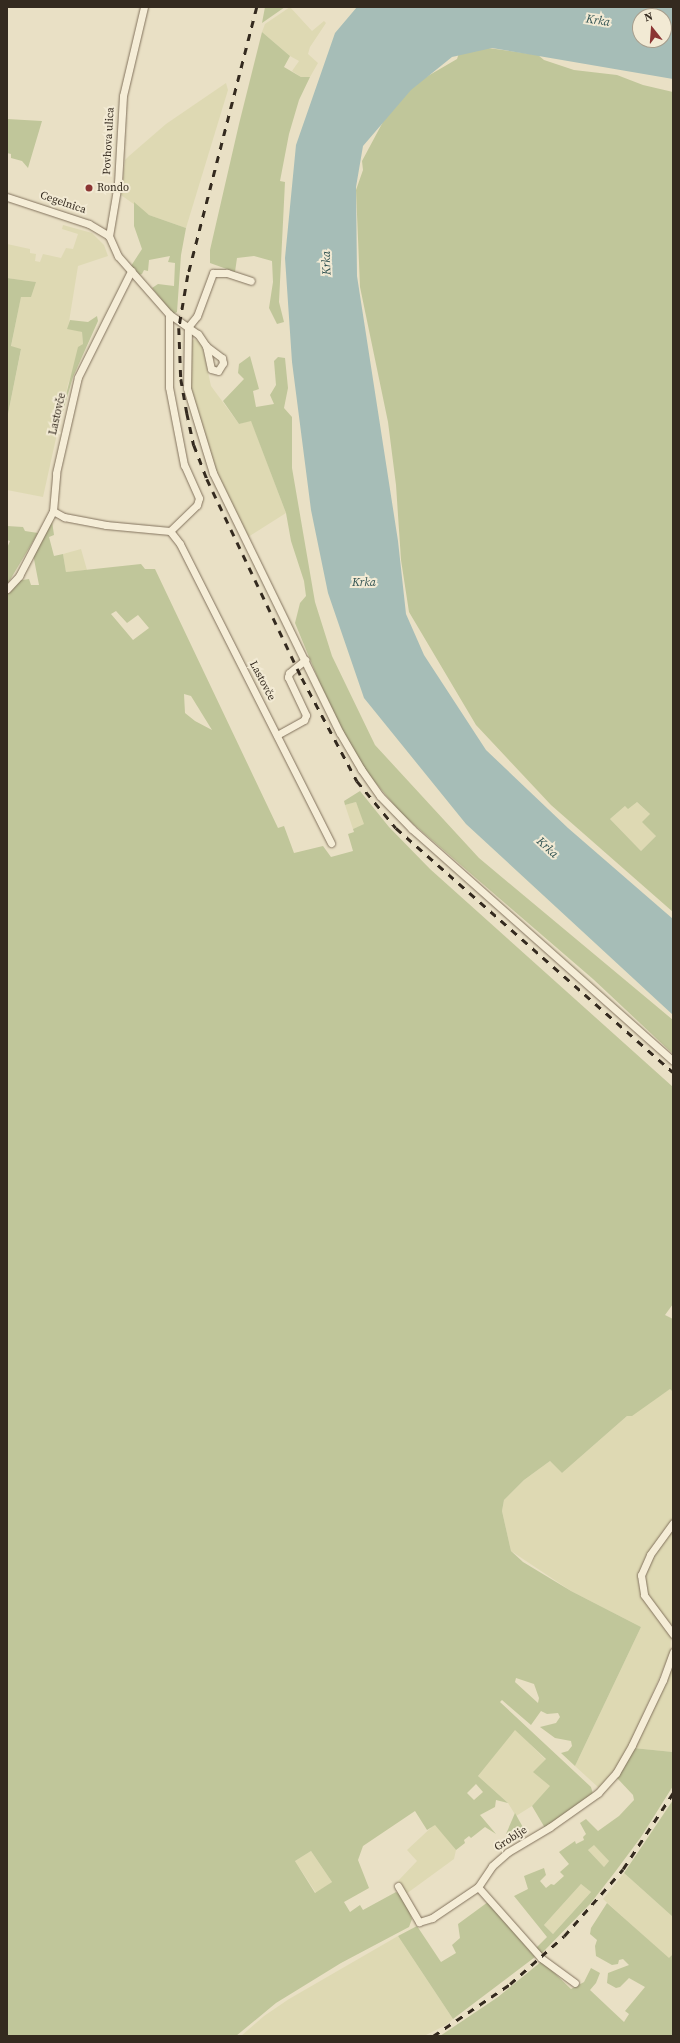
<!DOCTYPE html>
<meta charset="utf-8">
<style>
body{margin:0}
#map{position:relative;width:680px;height:2043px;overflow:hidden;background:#e9e0c5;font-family:"Source Serif 4",serif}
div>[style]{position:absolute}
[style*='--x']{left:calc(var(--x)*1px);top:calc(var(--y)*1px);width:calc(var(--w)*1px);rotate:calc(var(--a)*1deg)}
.farmland>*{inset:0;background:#ded9b3}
.green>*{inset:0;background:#c0c69a}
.water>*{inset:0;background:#a6bdb7}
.roads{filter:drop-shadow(0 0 1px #82725d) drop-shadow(0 0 1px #82725d)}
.street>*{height:7px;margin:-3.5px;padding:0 3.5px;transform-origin:3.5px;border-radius:3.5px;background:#f5edd7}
.rail>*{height:2.5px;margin-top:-1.25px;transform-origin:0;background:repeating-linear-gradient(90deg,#342a1f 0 7px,transparent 0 14px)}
.dots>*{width:11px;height:11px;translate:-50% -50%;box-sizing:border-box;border:2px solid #f2ead4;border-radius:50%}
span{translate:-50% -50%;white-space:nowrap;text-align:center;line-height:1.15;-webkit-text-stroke:4px #f2ead4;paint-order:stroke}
.street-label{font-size:11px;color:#342a1f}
.poi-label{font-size:11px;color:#342a1f}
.left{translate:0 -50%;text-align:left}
.water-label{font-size:12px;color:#305251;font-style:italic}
.frame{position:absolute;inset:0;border:8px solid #342a1f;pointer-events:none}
.north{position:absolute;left:632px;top:8px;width:40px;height:40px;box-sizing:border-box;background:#f2ead4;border:1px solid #a69d8c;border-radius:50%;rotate:343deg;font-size:11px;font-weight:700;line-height:16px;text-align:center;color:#342a1f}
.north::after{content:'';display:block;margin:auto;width:14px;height:18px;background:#8b3533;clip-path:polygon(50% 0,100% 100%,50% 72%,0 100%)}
</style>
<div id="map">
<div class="farmland">
<i style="clip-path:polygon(290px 7px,312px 31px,324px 21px,326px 23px,310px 47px,308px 54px,318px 63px,310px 77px,301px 77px,292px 71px,299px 61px,290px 56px,262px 32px,265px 24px)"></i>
<i style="clip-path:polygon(226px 83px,228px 90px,186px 228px,149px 215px,121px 195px,125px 160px,129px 156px,166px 124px)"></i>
<i style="clip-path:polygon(63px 225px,92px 233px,104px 245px,108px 256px,78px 266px,68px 328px,82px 332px,83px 344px,68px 384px,43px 497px,7px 490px,7px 419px,21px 350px,11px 347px,21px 296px,36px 282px,7px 278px,7px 244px,30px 249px,30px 253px,36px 254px,35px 261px,40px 262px,43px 254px,61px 258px,66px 248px,73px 249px,78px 234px,62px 229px)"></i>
<i style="clip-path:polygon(195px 339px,202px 345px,211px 386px,239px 424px,251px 420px,286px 513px,248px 537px,216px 474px,189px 387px,190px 342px)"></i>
<i style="clip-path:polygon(81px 549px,87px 570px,66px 572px,63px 554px)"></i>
<i style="clip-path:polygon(356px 802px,365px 824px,353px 829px,345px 805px)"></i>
<i style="clip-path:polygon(637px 802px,650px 814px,656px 836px,641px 851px,610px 819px,625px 806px)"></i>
<i style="clip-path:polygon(670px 1389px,673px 1392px,673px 1519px,647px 1555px,638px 1581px,642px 1596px,671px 1636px,670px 1654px,628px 1748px,612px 1774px,599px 1788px,575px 1766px,641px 1627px,571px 1591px,511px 1551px,502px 1511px,504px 1500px,524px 1480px,550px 1461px,562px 1473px,627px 1416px)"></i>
<i style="clip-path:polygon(673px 1525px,673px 1627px,647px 1595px,644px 1573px)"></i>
<i style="clip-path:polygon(673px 1661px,673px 1752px,633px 1748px)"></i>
<i style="clip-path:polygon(515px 1729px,546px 1760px,551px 1786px,532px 1806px,516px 1816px,508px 1803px,478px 1776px)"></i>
<i style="clip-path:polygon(435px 1824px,456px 1850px,454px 1859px,406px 1894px,398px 1881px,417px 1861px,407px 1850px)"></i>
<i style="clip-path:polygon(594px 1844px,609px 1861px,604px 1867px,588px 1850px)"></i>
<i style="clip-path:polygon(311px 1851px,332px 1882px,316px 1893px,295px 1861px)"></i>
<i style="clip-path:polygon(624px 1873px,673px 1917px,673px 1954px,669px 1959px,603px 1899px)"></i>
<i style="clip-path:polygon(581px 1884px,591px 1892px,553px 1934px,544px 1925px)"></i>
<i style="clip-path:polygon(398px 1936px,453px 2019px,446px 2025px,424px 2036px,241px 2036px,264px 2016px,289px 1999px)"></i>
</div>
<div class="green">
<i style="clip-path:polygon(265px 7px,285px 7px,262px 23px)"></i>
<i style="clip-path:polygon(262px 32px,290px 56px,284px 67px,301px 77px,310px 77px,299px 100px,289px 134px,280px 181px,285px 182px,279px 302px,284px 322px,277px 324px,269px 308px,273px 282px,272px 261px,254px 256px,237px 258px,235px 272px,210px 263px,210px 250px,239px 124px)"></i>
<i style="clip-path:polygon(evenodd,481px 47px,538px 55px,544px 60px,574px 70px,617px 75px,643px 85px,673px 92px,673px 912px,551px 805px,476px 725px,409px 612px,401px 560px,396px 485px,388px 422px,360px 287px,356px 190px,363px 170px,362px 161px,392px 105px,421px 80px,457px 59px,460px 50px,481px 47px,637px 802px,650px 814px,642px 822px,656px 836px,641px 851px,610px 819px,625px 806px,628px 809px,637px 802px)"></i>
<i style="clip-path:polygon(7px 119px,42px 121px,28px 168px,22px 161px,11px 158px,11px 154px,7px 153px)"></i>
<i style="clip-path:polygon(134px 202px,149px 215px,186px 228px,181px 255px,177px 312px,173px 314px,152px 288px,158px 284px,174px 286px,175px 263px,168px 262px,170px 256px,149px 260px,148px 271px,144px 270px,142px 274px,139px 275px,131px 266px,142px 249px,134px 226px)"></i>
<i style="clip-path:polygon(7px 278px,36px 282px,31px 297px,21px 297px,11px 346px,21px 349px,7px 419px)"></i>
<i style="clip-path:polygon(97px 316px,98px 321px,73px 377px,56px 435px,78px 347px,83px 344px,82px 332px,67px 329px,70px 320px,88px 322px)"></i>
<i style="clip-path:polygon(250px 356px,259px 389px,253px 391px,256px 407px,274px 404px,270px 395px,276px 385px,274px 361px,278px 357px,285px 358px,288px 388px,284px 408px,292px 417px,292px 468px,315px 602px,332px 656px,375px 745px,479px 858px,673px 1020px,673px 1054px,593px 979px,426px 835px,401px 813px,363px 768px,331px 710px,295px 623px,300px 603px,306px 596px,304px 581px,291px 541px,286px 513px,251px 421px,239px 424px,223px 401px,244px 379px,238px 373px,239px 364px)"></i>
<i style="clip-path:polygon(evenodd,52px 521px,54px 535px,49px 537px,54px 556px,63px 554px,66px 572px,141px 564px,145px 569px,155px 569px,278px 828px,284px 826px,294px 853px,323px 846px,331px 857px,353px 851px,348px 834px,354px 832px,353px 829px,364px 824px,356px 802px,345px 805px,344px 801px,360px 791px,389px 827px,430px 869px,673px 1087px,673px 1304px,665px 1315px,673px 1319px,673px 1392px,670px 1389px,632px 1416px,627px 1416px,562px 1473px,550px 1461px,524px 1480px,504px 1500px,502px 1511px,511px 1551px,523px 1562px,571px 1591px,641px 1627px,575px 1766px,561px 1753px,568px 1751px,572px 1746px,571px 1741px,555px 1738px,540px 1727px,556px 1723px,560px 1717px,558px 1713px,547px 1714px,541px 1711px,531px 1725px,502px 1700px,500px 1702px,591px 1787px,593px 1794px,545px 1828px,532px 1806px,550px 1786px,533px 1772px,546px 1759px,515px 1730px,478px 1776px,508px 1803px,496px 1800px,495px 1807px,480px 1815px,496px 1834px,485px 1827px,471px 1838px,469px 1836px,464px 1840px,465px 1843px,456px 1850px,435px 1825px,427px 1830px,415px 1811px,363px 1846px,358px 1860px,369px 1888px,344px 1902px,350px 1912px,360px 1905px,363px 1910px,396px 1892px,404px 1898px,412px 1919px,409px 1927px,341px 1963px,276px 2003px,236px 2036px,7px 2036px,7px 592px,16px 581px,29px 579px,31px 585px,39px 585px,33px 554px,52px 521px,116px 611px,127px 623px,138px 615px,149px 628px,133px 640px,111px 614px,116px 611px,52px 521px,184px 694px,191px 696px,212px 730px,195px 721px,185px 713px,184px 694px,52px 521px,516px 1678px,534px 1684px,539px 1698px,538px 1703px,515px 1682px,516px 1678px,52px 521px,476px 1784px,483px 1792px,474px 1800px,467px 1793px,476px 1784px,52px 521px,311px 1851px,332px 1882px,315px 1893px,295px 1861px,311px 1851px)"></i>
<i style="clip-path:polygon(7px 526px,23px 527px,25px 531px,38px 533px,7px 585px,7px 548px,10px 541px,7px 540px)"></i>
<i style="clip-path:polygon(evenodd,633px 1748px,673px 1752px,673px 1786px,641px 1837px,615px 1872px,590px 1904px,541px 1954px,535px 1949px,547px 1937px,514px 1896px,528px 1889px,524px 1876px,544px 1868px,546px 1875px,540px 1881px,546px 1888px,551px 1884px,554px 1885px,564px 1876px,560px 1872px,569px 1864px,559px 1852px,575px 1841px,576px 1844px,584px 1840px,583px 1837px,586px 1834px,580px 1823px,586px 1819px,598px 1831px,619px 1816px,634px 1800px,633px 1795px,617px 1778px,633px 1748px,594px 1845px,609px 1861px,604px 1867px,588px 1850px,594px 1845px,633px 1748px,581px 1884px,591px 1892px,553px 1934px,544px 1925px,581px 1884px)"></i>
<i style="clip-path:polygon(673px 1800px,673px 1917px,624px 1873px)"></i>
<i style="clip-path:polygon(515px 1813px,525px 1831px,513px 1840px,506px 1834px)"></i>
<i style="clip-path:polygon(488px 1902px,535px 1957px,453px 2019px,398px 1936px,417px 1926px,441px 1962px,456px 1953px,452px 1945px,460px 1938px,458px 1924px)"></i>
<i style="clip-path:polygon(607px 1903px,669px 1958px,673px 1954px,673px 2036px,440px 2036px,498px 1997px,542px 1961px,571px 1989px,584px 1982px,591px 1968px,600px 1973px,596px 1983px,590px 1990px,624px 2022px,629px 2014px,625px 2011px,645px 1987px,629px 1978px,620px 1987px,616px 1988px,607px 1983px,608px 1973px,629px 1965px,623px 1959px,619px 1960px,618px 1964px,612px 1965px,596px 1956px,595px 1946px,597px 1940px,590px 1934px,591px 1928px)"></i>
</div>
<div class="water">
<i style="clip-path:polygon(evenodd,357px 7px,673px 7px,673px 79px,492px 48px,452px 57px,411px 90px,363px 146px,356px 187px,357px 276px,398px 541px,406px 614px,424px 655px,486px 750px,568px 828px,673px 919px,673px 1015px,466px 824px,364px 698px,328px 593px,311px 510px,292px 362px,285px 258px,296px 145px,335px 33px,357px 7px,640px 16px,664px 16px,664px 40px,640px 40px,640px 16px)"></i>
</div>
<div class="roads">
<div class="street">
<i style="--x:144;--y:7;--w:91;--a:103.3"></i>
<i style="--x:123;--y:96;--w:87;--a:93.3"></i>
<i style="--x:118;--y:183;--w:54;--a:99.6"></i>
<i style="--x:109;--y:236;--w:22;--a:66"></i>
<i style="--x:118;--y:256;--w:77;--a:48.7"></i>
<i style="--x:169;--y:314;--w:35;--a:35"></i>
<i style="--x:198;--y:334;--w:14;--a:56"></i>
<i style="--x:206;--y:346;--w:20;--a:37"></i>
<i style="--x:222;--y:358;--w:5;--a:79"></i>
<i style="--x:223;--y:363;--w:9;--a:122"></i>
<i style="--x:218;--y:371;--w:7;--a:-164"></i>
<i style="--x:211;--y:369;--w:24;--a:-102"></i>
<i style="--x:7;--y:197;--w:86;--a:18.2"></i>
<i style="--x:89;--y:224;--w:23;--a:31"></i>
<i style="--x:188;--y:327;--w:61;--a:90.9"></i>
<i style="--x:187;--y:388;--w:89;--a:73"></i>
<i style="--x:213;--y:473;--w:289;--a:64"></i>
<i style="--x:340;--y:733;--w:42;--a:59.7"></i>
<i style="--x:361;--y:769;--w:33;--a:55"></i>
<i style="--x:380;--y:796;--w:46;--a:45.9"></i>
<i style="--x:412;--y:829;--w:349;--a:41.6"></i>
<i style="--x:188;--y:327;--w:14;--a:-51"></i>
<i style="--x:197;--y:316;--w:46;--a:-69.6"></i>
<i style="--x:213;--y:273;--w:14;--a:0"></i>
<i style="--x:227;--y:273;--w:25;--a:18"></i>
<i style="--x:53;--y:511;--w:13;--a:29"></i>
<i style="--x:64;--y:517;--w:43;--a:10.8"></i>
<i style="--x:106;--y:525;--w:64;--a:5.4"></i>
<i style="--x:170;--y:531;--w:37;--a:-44"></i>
<i style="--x:197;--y:505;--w:7;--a:-74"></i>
<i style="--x:199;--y:498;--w:36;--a:-114"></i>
<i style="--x:184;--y:465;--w:79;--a:-100.9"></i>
<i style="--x:169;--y:387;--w:73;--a:-90"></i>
<i style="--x:170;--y:531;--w:16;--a:52"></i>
<i style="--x:180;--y:544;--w:335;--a:63.2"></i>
<i style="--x:7;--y:589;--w:18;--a:-47"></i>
<i style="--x:19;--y:576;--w:73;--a:-62.4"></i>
<i style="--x:53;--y:511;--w:38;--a:-85"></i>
<i style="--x:56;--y:473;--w:98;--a:-77.1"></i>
<i style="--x:78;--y:377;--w:119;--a:-63.4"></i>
<i style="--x:277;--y:735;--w:31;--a:-29"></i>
<i style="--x:304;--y:720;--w:5;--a:-68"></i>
<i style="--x:306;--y:715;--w:42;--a:-115.3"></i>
<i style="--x:288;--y:677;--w:4;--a:-76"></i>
<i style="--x:289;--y:673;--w:21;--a:-39"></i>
<i style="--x:673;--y:1523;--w:39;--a:126"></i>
<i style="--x:650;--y:1555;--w:22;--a:114"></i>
<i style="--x:641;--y:1575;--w:20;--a:81"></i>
<i style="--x:644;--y:1595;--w:49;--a:53.4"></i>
<i style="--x:398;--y:1886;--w:42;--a:59.7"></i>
<i style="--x:419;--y:1922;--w:14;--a:-17"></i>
<i style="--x:432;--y:1918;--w:55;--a:-34"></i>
<i style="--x:478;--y:1887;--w:25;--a:-56"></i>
<i style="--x:492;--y:1866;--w:21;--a:-41"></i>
<i style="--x:508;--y:1852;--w:49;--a:-30.8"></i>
<i style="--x:550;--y:1827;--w:59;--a:-35.3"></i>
<i style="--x:598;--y:1793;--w:27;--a:-48"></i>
<i style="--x:616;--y:1773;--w:32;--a:-60"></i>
<i style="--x:632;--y:1745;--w:72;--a:-64.5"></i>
<i style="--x:663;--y:1680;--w:30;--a:-70"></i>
<i style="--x:478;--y:1887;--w:95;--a:48.4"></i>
<i style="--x:541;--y:1958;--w:42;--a:36.3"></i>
</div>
</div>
<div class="rail">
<i style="--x:257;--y:7;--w:277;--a:104.4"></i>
<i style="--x:188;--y:275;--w:54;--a:99.6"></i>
<i style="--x:179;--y:328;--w:51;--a:87.8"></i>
<i style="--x:181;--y:379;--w:35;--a:80"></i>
<i style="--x:187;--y:413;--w:33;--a:78"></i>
<i style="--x:194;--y:445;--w:36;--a:69"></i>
<i style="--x:207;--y:479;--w:221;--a:64.5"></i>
<i style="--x:302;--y:678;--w:117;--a:61.9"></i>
<i style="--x:357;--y:781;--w:61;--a:50.3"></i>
<i style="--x:396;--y:828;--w:369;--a:41.4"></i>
<i style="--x:433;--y:2036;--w:93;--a:-34"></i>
<i style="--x:510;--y:1984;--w:72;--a:-41.6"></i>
<i style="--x:564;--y:1936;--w:89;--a:-48.6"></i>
<i style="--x:623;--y:1869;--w:91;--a:-56.7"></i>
</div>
<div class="dots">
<i style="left:89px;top:188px;background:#8b3533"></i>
</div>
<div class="street-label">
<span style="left:109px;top:141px;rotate:-87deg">Povhova ulica</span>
<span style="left:63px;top:203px;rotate:19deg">Cegelnica</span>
<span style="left:58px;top:414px;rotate:-77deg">Lastovče</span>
<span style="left:262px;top:681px;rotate:62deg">Lastovče</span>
<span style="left:511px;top:1839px;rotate:-33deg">Groblje</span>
</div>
<div class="poi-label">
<span class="left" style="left:97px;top:188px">Rondo</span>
</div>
<div class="water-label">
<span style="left:598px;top:21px;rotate:9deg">Krka</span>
<span style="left:327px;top:263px;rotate:-92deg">Krka</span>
<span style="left:364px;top:583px">Krka</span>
<span style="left:547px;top:848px;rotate:43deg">Krka</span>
</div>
<div class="frame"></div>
<div class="north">N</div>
</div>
